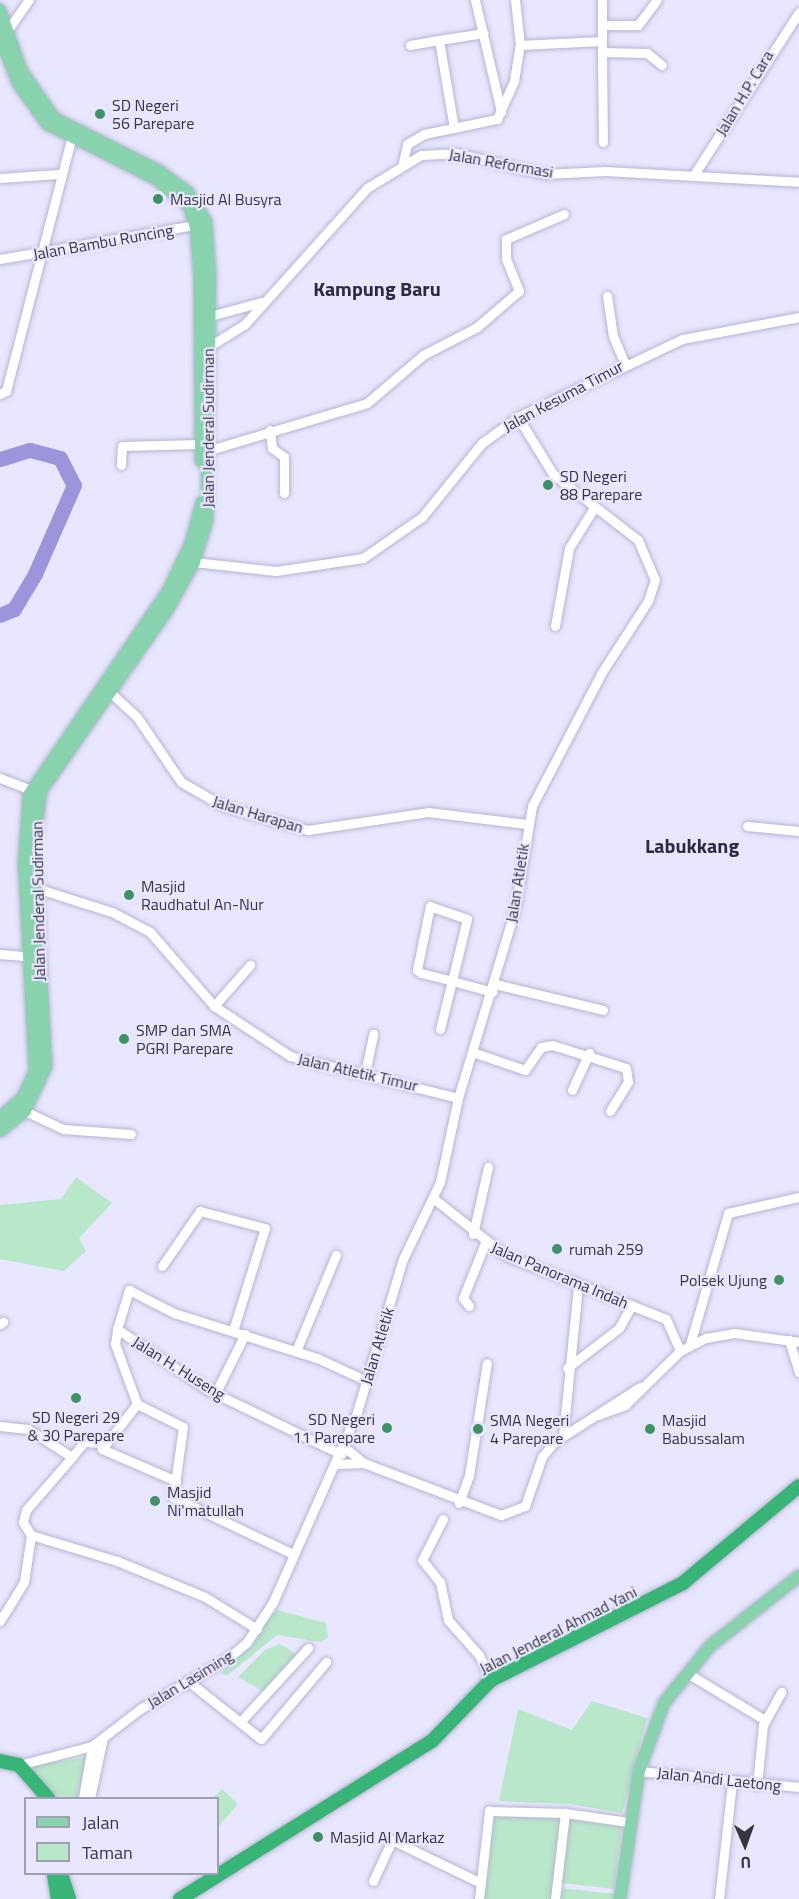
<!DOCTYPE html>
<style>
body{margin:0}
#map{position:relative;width:799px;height:1899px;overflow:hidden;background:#e8e7ff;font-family:"Titillium Web",sans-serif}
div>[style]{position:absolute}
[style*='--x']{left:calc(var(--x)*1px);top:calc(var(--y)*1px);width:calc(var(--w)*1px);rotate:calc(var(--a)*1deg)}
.green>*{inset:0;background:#b8e7ca}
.river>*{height:15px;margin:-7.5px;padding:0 7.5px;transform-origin:7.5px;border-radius:7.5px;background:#9c95dc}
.roads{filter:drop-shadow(0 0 2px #b7b5d2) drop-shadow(0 0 2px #b7b5d2)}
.minor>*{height:9px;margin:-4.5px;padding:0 4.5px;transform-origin:4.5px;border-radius:4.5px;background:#fff}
.major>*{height:12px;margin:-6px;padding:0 6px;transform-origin:6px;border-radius:6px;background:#88d2ad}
.highway>*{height:14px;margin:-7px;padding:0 7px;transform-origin:7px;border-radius:7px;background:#38b476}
.dots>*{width:16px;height:16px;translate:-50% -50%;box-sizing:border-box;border:3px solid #e8e7ff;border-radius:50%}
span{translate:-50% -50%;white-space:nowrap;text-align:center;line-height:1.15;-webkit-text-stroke:4.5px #e8e7ff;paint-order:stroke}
.street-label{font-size:16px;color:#363641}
.poi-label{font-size:16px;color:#363641}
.left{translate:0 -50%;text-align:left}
.right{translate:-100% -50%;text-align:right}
.quarter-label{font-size:20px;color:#2d2b41;font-weight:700}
.legend{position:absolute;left:24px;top:1797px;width:195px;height:78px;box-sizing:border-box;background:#e8e7ff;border:2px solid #a1a0b3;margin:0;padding:8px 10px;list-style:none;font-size:18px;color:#363641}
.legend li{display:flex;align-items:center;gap:12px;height:30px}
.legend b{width:30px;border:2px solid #a1a0b3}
.north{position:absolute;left:715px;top:1815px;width:60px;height:60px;-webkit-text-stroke:4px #e8e7ff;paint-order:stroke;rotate:178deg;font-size:16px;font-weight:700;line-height:24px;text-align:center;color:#363641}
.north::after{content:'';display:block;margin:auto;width:21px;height:27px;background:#363641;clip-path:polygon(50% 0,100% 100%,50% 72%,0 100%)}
</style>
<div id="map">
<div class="green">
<i style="clip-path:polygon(76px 1177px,112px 1203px,79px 1238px,86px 1251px,64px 1271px,0 1259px,0 1205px,61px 1199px)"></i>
<i style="clip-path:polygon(277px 1610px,326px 1623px,328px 1637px,321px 1642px,277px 1635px,228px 1675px,221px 1674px)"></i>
<i style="clip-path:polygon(280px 1644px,298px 1655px,264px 1692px,238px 1677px,265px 1650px)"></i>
<i style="clip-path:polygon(592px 1701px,647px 1718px,622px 1813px,570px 1804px,499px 1801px,518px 1709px,572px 1730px)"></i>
<i style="clip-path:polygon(88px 1757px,77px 1798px,54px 1798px,28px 1766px)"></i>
<i style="clip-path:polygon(222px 1789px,238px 1804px,218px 1827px,218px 1798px,213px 1798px)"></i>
<i style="clip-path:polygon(490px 1813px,564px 1816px,553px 1899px,482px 1899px)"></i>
<i style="clip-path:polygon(571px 1815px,622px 1824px,614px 1889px,561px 1883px)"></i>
<i style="clip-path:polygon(559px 1888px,616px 1894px,615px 1899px,558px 1899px)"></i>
</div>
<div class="river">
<i style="--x:0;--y:459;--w:31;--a:-17"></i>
<i style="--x:30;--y:450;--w:31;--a:15"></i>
<i style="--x:60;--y:458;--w:30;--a:63"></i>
<i style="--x:74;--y:485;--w:97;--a:113.7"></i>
<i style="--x:35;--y:574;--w:41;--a:121"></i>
<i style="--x:14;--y:609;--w:15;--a:157"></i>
</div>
<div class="roads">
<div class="minor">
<i style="--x:475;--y:0;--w:115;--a:76.9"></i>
<i style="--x:602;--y:25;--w:25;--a:-90"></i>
<i style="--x:7;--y:31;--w:38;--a:-55"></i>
<i style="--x:410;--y:45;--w:29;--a:-10"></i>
<i style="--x:520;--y:45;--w:82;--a:-2.8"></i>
<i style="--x:602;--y:41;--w:16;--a:-90"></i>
<i style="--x:602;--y:25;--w:36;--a:0"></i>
<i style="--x:638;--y:25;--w:31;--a:-53"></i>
<i style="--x:602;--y:46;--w:6;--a:90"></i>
<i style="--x:602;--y:52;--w:45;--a:1.3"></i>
<i style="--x:647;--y:53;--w:19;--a:39"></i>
<i style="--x:602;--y:52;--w:90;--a:89.4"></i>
<i style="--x:454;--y:128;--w:89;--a:-99.7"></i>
<i style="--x:439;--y:40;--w:45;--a:-9"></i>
<i style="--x:403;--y:162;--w:18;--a:-77"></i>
<i style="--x:407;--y:144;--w:20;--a:-30"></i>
<i style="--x:424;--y:134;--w:75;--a:-11.6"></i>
<i style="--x:497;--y:119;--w:42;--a:-65.9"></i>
<i style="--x:514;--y:81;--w:36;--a:-81"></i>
<i style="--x:520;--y:45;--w:45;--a:-96.3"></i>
<i style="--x:693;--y:176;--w:195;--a:-57.1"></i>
<i style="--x:0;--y:178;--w:59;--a:-3.9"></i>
<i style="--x:0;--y:259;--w:204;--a:-9.9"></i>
<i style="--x:607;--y:296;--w:40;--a:81.5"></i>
<i style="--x:613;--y:336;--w:30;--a:67"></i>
<i style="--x:210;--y:316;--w:54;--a:-15.1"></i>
<i style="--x:205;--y:349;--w:47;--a:-32"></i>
<i style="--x:245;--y:324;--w:183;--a:-48.1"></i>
<i style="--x:367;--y:188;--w:63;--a:-31.4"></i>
<i style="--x:421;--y:155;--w:34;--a:-3"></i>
<i style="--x:455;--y:153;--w:92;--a:13.1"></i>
<i style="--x:545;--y:174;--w:60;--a:-2.9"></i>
<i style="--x:605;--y:171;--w:194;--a:3.2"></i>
<i style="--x:0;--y:394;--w:7;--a:-27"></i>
<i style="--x:6;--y:391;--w:268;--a:-75.5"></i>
<i style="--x:270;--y:430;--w:18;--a:84"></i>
<i style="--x:272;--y:448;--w:15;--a:37"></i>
<i style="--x:284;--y:457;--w:36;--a:90"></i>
<i style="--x:203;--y:452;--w:171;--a:-16.6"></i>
<i style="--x:367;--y:403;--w:74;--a:-40.6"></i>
<i style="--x:423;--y:355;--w:61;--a:-27.4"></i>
<i style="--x:477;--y:327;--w:55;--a:-40.6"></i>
<i style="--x:519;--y:291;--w:35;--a:-112"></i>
<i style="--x:506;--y:258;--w:19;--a:-90"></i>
<i style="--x:506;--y:239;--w:63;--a:-23.3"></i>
<i style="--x:121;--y:465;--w:19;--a:-87"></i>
<i style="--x:122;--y:446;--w:78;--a:-1.5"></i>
<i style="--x:194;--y:562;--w:82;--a:6.3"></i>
<i style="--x:276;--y:571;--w:88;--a:-8.5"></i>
<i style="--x:363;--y:558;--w:72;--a:-34.8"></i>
<i style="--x:422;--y:517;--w:95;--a:-51"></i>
<i style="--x:482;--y:443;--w:44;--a:-35.8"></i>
<i style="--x:518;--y:417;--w:182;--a:-25.4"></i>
<i style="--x:682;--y:339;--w:119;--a:-10.6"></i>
<i style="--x:555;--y:626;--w:79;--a:-79.8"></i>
<i style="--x:569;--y:548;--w:49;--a:-58.2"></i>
<i style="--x:110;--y:692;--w:37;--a:43"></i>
<i style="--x:137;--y:717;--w:78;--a:55.9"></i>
<i style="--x:181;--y:782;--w:48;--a:29.7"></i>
<i style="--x:223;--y:806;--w:88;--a:15.8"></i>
<i style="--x:308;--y:830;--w:121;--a:-8.5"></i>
<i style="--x:428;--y:812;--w:99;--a:7"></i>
<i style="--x:0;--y:778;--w:33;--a:21"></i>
<i style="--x:747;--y:826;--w:52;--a:5.5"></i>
<i style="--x:33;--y:887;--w:83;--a:17.6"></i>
<i style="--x:112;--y:912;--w:43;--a:27.8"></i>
<i style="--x:150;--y:932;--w:98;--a:49.1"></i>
<i style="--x:214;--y:1006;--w:91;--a:33.3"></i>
<i style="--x:290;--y:1056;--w:173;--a:14"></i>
<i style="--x:0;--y:954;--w:33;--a:5"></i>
<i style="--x:495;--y:984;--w:111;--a:13.5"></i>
<i style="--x:214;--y:1006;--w:55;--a:-48.7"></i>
<i style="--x:440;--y:1029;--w:49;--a:-76"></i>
<i style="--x:452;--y:981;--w:64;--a:-76.4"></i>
<i style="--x:467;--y:919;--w:39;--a:-161"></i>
<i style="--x:430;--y:906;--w:65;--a:101.5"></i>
<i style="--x:417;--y:970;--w:5;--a:37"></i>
<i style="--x:421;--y:973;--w:32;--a:14"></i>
<i style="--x:452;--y:981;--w:42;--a:15"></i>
<i style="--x:475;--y:1053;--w:53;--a:18.8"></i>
<i style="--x:525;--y:1070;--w:28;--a:-55"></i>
<i style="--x:541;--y:1047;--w:11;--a:-10"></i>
<i style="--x:552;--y:1045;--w:77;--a:17.3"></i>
<i style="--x:626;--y:1068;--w:14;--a:82"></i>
<i style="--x:628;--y:1082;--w:34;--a:122"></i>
<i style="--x:365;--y:1073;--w:40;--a:-78"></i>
<i style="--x:572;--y:1090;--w:41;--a:-65.3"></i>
<i style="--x:25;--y:1111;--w:42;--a:25.3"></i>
<i style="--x:63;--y:1129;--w:68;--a:4.2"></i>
<i style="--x:433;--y:1198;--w:92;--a:38.4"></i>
<i style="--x:505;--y:1255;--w:173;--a:21.7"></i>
<i style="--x:666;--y:1319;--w:35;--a:66"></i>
<i style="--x:473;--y:1234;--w:69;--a:-77.4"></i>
<i style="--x:162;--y:1266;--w:67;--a:-55.4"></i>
<i style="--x:200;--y:1211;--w:67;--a:14.7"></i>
<i style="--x:265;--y:1228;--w:108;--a:107.3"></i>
<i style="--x:129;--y:1290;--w:51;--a:27.1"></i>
<i style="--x:174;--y:1313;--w:150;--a:17.5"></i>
<i style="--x:317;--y:1358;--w:55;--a:24.7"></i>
<i style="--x:469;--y:1306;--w:10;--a:-127"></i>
<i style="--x:463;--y:1298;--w:59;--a:-68.2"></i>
<i style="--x:0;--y:1324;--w:4;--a:-34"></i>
<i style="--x:117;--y:1329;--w:41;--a:-72.9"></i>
<i style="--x:789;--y:1340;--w:34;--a:73"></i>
<i style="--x:690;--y:1344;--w:136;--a:-73.8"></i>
<i style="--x:728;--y:1213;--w:73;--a:-12.7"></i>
<i style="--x:296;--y:1351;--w:104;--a:-67.4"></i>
<i style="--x:567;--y:1368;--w:66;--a:-37.6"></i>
<i style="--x:619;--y:1328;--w:26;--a:-61"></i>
<i style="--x:215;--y:1394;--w:67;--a:-63.4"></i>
<i style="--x:137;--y:1404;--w:51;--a:26.6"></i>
<i style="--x:183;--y:1427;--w:71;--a:98.1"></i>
<i style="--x:173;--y:1497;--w:131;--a:25.4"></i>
<i style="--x:598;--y:1415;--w:29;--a:-20"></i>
<i style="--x:625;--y:1405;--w:77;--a:-44.5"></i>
<i style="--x:680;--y:1351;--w:29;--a:-27"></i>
<i style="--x:706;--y:1338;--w:28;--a:-10"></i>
<i style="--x:734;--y:1333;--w:66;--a:7.9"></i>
<i style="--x:0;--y:1426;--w:28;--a:6"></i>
<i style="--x:28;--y:1429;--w:52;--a:32.5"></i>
<i style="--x:72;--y:1457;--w:19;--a:-51"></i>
<i style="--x:84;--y:1442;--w:20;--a:3"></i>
<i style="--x:563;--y:1436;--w:152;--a:-84.3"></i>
<i style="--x:344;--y:1447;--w:26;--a:39"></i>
<i style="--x:364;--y:1463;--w:147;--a:20.8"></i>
<i style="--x:501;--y:1515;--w:26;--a:-21"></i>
<i style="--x:525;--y:1506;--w:52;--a:-70.9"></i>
<i style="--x:542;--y:1457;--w:19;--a:-51"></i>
<i style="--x:554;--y:1442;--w:102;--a:-32.6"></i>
<i style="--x:337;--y:1464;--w:27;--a:-2"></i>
<i style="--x:176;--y:1481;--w:81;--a:-156.6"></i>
<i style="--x:102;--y:1449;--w:57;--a:-52.1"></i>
<i style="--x:137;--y:1404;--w:64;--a:-110.1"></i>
<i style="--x:115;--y:1344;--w:15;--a:-82"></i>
<i style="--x:117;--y:1329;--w:110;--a:33.8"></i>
<i style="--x:208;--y:1390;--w:148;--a:25.7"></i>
<i style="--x:459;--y:1503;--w:30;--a:-70"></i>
<i style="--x:469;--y:1475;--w:113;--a:-80.9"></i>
<i style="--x:443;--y:1519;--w:46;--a:117.1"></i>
<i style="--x:422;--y:1560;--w:28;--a:51"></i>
<i style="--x:440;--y:1582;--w:39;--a:78"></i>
<i style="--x:448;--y:1620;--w:47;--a:48.5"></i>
<i style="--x:479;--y:1655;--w:28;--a:64"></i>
<i style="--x:31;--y:1535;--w:15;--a:-122"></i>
<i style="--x:23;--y:1522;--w:12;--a:-76"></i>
<i style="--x:26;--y:1510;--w:70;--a:-49"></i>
<i style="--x:0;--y:1621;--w:46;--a:-58.4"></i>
<i style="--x:24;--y:1582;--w:48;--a:-81.5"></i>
<i style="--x:31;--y:1535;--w:90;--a:16.8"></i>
<i style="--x:117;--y:1561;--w:95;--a:22.2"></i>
<i style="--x:205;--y:1597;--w:61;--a:31.6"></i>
<i style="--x:687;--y:1673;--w:91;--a:31.1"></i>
<i style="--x:188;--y:1681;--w:93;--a:38.5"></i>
<i style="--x:261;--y:1739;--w:101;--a:-49.8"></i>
<i style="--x:242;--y:1720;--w:98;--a:-47.5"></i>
<i style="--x:19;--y:1765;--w:75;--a:-14.6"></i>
<i style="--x:92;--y:1746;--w:61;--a:-37.6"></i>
<i style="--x:140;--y:1709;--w:100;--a:-29.9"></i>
<i style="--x:227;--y:1659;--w:26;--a:-40"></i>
<i style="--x:247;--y:1642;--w:48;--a:-57"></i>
<i style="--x:273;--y:1602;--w:208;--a:-66.1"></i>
<i style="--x:357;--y:1412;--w:160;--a:-73.3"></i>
<i style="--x:403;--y:1259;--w:85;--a:-64.3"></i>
<i style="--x:440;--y:1182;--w:86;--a:-77.9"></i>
<i style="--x:458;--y:1098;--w:197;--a:-73.2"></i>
<i style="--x:515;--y:909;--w:104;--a:-80.6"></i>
<i style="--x:532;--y:806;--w:151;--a:-62.4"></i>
<i style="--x:602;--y:672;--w:85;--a:-57.1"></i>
<i style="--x:648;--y:601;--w:22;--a:-72"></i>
<i style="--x:655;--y:580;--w:43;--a:-113"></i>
<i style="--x:638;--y:540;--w:108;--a:-142.2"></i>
<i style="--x:553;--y:474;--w:67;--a:-121.6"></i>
<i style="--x:639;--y:1771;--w:161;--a:5.7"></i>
<i style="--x:757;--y:1785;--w:60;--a:-84.3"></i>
<i style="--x:763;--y:1725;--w:38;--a:-61"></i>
<i style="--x:83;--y:1798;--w:53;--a:-80.2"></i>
<i style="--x:90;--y:1798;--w:61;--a:-77.8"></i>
<i style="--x:373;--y:1881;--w:45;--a:-65.1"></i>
<i style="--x:392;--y:1840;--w:99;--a:25.8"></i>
<i style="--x:479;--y:1899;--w:89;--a:-83.5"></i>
<i style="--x:489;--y:1811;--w:76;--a:1.5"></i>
<i style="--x:565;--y:1813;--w:64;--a:8.1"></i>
<i style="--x:555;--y:1899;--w:87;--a:-83.4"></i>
<i style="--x:719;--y:1899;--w:117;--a:-83.6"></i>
</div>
<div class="major">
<i style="--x:0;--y:10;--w:64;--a:70.7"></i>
<i style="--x:21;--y:70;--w:58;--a:55.5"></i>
<i style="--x:54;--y:118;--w:118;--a:26.8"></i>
<i style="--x:159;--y:171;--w:34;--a:36"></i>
<i style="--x:187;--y:191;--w:36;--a:58"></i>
<i style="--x:206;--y:222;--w:52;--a:85.6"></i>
<i style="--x:210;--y:274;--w:247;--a:90.7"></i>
<i style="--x:207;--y:521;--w:43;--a:107.6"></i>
<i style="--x:194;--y:562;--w:54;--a:119"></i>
<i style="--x:168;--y:609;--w:222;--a:124.9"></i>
<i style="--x:41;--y:791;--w:52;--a:97.7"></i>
<i style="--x:34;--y:843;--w:224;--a:86.9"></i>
<i style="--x:46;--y:1067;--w:49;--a:115.5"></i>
<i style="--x:25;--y:1111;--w:32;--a:141"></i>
<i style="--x:0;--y:37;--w:49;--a:68.6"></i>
<i style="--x:18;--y:83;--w:50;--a:54.7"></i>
<i style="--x:47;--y:124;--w:122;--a:26.8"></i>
<i style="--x:156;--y:179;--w:43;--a:39.3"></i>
<i style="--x:189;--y:206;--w:22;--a:72"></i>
<i style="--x:196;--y:227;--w:52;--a:85.6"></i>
<i style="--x:200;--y:279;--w:182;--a:89.7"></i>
<i style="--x:0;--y:1118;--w:31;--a:-42"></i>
<i style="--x:23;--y:1097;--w:29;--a:-65"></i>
<i style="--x:35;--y:1071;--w:209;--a:-93"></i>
<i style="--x:24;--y:862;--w:67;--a:-85.7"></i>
<i style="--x:29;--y:795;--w:247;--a:-55.7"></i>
<i style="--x:168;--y:591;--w:53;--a:-64.4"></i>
<i style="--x:191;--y:543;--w:42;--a:-75"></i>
<i style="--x:620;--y:1899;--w:129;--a:-81.6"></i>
<i style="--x:639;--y:1771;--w:72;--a:-69.8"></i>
<i style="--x:664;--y:1703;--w:73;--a:-51.1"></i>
<i style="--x:710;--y:1646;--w:113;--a:-38.2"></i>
</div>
<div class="highway">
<i style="--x:0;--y:1761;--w:19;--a:12"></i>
<i style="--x:19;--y:1765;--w:44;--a:48.7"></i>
<i style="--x:61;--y:1874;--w:26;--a:72"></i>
<i style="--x:54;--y:1875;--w:24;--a:81"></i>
<i style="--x:180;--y:1899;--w:297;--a:-32.1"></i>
<i style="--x:432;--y:1741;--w:85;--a:-46"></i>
<i style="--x:491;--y:1680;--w:215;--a:-26.8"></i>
<i style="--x:683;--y:1583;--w:151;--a:-39.9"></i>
</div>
</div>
<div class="dots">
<i style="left:100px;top:114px;background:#3e9264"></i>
<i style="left:158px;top:199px;background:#3e9264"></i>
<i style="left:548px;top:485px;background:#3e9264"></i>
<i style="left:129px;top:895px;background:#3e9264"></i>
<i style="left:124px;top:1039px;background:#3e9264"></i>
<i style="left:557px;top:1249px;background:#3e9264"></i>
<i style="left:779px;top:1280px;background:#3e9264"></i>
<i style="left:76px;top:1398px;background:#3e9264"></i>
<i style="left:387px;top:1428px;background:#3e9264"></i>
<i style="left:478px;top:1429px;background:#3e9264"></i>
<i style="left:650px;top:1429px;background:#3e9264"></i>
<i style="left:155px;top:1501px;background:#3e9264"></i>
<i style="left:318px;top:1837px;background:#3e9264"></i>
</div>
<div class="street-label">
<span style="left:744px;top:93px;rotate:-59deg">Jalan H.P. Cara</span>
<span style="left:501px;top:163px;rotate:10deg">Jalan Reformasi</span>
<span style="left:103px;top:242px;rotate:-10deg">Jalan Bambu Runcing</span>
<span style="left:563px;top:396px;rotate:-28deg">Jalan Kesuma Timur</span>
<span style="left:208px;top:428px;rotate:-90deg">Jalan Jenderal Sudirman</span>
<span style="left:258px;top:814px;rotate:17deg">Jalan Harapan</span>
<span style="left:517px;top:883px;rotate:-81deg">Jalan Atletik</span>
<span style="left:38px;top:901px;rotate:-91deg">Jalan Jenderal Sudirman</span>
<span style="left:358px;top:1072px;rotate:13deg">Jalan Atletik Timur</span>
<span style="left:560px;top:1275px;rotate:23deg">Jalan Panorama Indah</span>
<span style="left:377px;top:1346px;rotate:-73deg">Jalan Atletik</span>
<span style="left:179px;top:1368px;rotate:32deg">Jalan H. Huseng</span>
<span style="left:558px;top:1630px;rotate:-27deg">Jalan Jenderal Ahmad Yani</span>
<span style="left:190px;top:1679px;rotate:-31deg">Jalan Lasiming</span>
<span style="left:719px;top:1779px;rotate:6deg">Jalan Andi Laetong</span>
</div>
<div class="poi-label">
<span class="left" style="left:112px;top:114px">SD Negeri<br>56 Parepare</span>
<span class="left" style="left:170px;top:199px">Masjid Al Busyra</span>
<span class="left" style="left:560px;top:485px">SD Negeri<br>88 Parepare</span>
<span class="left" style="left:141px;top:895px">Masjid<br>Raudhatul An-Nur</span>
<span class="left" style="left:136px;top:1039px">SMP dan SMA<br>PGRI Parepare</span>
<span class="left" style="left:569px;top:1249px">rumah 259</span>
<span class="right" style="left:767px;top:1280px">Polsek Ujung</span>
<span style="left:76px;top:1426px">SD Negeri 29<br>&amp; 30 Parepare</span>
<span class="right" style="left:375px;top:1428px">SD Negeri<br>11 Parepare</span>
<span class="left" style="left:490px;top:1429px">SMA Negeri<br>4 Parepare</span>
<span class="left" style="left:662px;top:1429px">Masjid<br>Babussalam</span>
<span class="left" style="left:167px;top:1501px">Masjid<br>Ni'matullah</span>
<span class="left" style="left:330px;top:1837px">Masjid Al Markaz</span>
</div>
<div class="quarter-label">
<span style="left:377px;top:288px">Kampung Baru</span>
<span style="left:692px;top:845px">Labukkang</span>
</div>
<ul class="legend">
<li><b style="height:8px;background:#88d2ad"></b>Jalan</li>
<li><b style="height:16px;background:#b8e7ca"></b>Taman</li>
</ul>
<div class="north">U</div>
</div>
